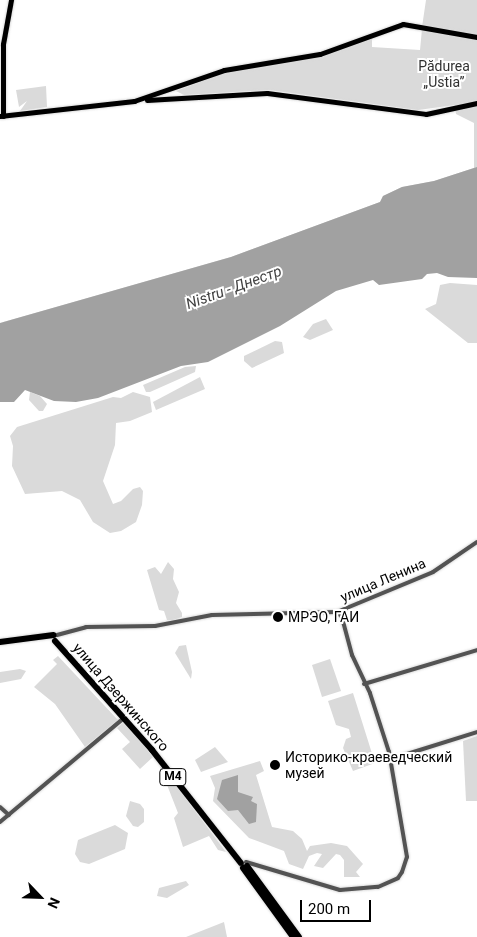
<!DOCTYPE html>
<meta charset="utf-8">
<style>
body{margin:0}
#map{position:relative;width:477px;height:937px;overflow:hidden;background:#fff;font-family:Roboto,sans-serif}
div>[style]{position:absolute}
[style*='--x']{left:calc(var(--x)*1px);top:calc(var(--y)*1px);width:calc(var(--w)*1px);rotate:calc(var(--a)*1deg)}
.green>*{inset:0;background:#dadada}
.water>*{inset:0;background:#a1a1a1}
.roads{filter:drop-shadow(0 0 1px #dbdbdb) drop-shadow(0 0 1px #dbdbdb)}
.minor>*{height:4px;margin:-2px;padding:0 2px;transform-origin:2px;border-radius:2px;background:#535353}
.major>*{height:5px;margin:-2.5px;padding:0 2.5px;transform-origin:2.5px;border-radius:2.5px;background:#000}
.highway>*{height:6px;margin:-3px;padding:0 3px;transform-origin:3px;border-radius:3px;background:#000}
.dots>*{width:14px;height:14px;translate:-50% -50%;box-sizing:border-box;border:2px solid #fff;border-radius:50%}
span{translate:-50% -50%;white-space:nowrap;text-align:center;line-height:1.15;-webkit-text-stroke:4px #fff;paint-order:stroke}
.shield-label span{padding:1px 4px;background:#fff;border:1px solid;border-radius:4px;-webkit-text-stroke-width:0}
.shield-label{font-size:12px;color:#000;font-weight:700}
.park-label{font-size:14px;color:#313131}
.street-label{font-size:14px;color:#000}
.poi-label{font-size:14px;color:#000}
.left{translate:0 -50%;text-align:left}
.water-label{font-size:15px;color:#424242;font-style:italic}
.north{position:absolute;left:15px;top:872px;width:50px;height:50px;-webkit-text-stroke:4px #fff;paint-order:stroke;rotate:114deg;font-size:14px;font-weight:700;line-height:20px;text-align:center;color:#000}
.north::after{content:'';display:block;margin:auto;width:18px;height:22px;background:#000;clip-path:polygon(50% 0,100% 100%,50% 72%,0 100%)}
.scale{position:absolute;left:300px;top:900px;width:71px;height:22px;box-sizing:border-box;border:2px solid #000;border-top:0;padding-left:6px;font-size:15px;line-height:18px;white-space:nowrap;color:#000;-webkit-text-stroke:4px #fff;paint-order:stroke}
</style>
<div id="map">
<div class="green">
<i style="clip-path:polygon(evenodd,426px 0,477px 0,477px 218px,0 323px,231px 257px,380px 202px,383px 196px,402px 187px,434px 181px,474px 168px,474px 123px,456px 114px,455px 105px,418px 110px,269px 90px,184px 95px,176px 91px,229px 71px,321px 57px,387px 31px,403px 26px,422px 27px,426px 0,411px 27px,422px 29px,420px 50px,372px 47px,372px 39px,387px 32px,411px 27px)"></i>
<i style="clip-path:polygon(46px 86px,47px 107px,20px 111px,27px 101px,19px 107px,16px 90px)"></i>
<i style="clip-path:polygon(450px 283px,477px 285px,477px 343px,468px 343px,425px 309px,436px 304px,440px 285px)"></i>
<i style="clip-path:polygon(326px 319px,333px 330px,310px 340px,303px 337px,313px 324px)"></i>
<i style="clip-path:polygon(275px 341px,282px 342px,284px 353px,252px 368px,244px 361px,244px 356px)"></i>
<i style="clip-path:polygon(196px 366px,195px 372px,150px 392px,146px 392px,143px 385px,185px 367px)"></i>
<i style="clip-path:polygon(200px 377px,205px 389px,156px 410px,153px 402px)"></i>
<i style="clip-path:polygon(30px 392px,40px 396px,47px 404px,43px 411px,39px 411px,29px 400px)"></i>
<i style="clip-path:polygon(133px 392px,150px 397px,152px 412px,130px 421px,116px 423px,115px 445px,103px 481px,113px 504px,121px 501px,133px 489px,140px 487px,143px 491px,142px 505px,136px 522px,121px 531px,110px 533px,93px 522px,80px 500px,62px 491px,25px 494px,12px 466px,13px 446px,10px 436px,17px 427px,113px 397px,121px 398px)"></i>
<i style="clip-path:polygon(168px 562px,174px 569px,173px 579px,179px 592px,176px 603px,182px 613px,182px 617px,173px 620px,167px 620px,164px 611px,159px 610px,147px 570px,155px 567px,161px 574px)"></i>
<i style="clip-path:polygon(186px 645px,192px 672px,191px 679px,175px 653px,179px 646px)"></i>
<i style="clip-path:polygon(58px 656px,118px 720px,85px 747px,55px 704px,34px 687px,57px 664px,53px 660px)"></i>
<i style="clip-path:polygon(330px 659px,341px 691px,322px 697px,312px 665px)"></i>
<i style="clip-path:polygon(20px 669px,26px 671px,21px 679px,0 683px,0 672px)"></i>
<i style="clip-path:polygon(353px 693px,375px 763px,353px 771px,343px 748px,346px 739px,351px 737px,349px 729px,336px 725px,328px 701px)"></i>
<i style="clip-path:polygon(125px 721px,153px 757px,140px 769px,122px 749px,130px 742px,117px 728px)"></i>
<i style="clip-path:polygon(477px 736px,477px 801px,466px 801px,463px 741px)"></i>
<i style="clip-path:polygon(215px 747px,228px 762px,201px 772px,195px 760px)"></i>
<i style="clip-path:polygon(260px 761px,264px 771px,256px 775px,272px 827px,293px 831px,302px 839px,307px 851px,310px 846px,331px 843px,347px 846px,363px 864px,356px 872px,360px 877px,344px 877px,344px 860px,340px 855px,336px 854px,323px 868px,314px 866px,322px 854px,317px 853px,309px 856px,303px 869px,289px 864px,284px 851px,249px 838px,213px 801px,215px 788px,210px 776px)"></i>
<i style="clip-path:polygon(160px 767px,162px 767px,226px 852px,218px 850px,209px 836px,183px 847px,174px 818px,178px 813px)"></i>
<i style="clip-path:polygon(130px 801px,140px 804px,144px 809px,144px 822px,138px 827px,133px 826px,126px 816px)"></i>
<i style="clip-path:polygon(115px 825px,128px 833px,125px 849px,89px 864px,80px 862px,75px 854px,78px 840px)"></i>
<i style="clip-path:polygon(186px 881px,189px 885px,167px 898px,157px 896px,159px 888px)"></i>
<i style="clip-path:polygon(224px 922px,227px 937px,186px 937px)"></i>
</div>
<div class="water">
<i style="clip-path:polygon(477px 167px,477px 278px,448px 277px,437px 273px,427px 274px,422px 279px,379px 285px,373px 280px,336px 291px,280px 326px,208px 362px,181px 366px,98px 398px,76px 402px,54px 401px,25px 390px,14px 402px,0 402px,0 323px,231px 257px,380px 202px,383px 196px,402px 187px,434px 181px)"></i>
<i style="clip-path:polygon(238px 775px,238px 792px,253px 797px,251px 801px,257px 804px,256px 822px,249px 824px,238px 810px,228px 811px,217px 799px,222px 780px)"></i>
</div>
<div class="roads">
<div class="minor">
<i style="--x:57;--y:635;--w:30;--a:-15"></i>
<i style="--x:86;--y:627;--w:69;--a:-0.8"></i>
<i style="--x:155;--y:626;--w:58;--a:-10.9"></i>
<i style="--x:212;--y:615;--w:125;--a:-1.4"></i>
<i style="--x:337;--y:612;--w:104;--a:-22.6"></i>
<i style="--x:433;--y:572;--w:53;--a:-34.3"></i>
<i style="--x:364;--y:684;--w:118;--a:-16.7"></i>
<i style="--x:391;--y:759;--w:90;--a:-17.4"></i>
<i style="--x:0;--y:807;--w:12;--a:42"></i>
<i style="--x:0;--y:822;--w:162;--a:-40"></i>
<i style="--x:246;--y:862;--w:98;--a:16.6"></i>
<i style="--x:340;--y:890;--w:38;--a:-5"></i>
<i style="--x:378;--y:887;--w:22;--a:-24"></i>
<i style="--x:398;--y:878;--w:7;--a:-56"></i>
<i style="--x:402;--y:872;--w:16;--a:-72"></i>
<i style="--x:407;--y:857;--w:107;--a:-99.7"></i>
<i style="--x:389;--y:752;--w:62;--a:-107.9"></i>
<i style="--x:370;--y:693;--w:42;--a:-115.3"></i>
<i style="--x:352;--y:655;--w:39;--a:-105"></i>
<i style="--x:342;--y:617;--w:7;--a:-135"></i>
</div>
<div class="major">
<i style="--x:147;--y:100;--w:120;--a:-3.3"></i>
<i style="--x:267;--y:93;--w:160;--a:7.5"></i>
<i style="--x:426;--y:114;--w:52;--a:-12.2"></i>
<i style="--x:0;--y:116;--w:135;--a:-6.4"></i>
<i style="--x:134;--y:101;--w:95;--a:-19"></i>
<i style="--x:224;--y:70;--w:97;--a:-9.5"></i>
<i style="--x:320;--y:54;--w:88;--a:-19.9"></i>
<i style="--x:403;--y:24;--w:75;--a:10"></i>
<i style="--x:3;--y:116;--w:72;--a:-90"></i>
<i style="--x:3;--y:44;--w:45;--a:-79.7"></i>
</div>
<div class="highway">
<i style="--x:55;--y:641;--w:146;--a:48.3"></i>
<i style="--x:152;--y:750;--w:144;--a:51.8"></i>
<i style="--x:0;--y:642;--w:54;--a:-7.4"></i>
<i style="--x:247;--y:866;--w:88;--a:53.8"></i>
<i style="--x:243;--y:868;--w:85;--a:54.1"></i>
</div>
</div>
<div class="dots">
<i style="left:278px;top:617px;background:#000"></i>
<i style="left:275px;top:765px;background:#000"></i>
</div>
<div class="shield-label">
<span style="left:173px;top:777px">M4</span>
</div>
<div class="park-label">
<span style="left:444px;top:74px">Pădurea<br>„Ustia”</span>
</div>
<div class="street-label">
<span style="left:383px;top:580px;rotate:-23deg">улица Ленина</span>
<span style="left:121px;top:697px;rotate:49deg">улица Дзержинского</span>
</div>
<div class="poi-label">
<span class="left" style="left:288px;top:617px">МРЭО, ГАИ</span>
<span class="left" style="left:285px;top:765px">Историко-краеведческий<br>музей</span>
</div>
<div class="water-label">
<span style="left:234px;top:288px;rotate:-20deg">Nistru - Днестр</span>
</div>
<div class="north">N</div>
<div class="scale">200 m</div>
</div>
